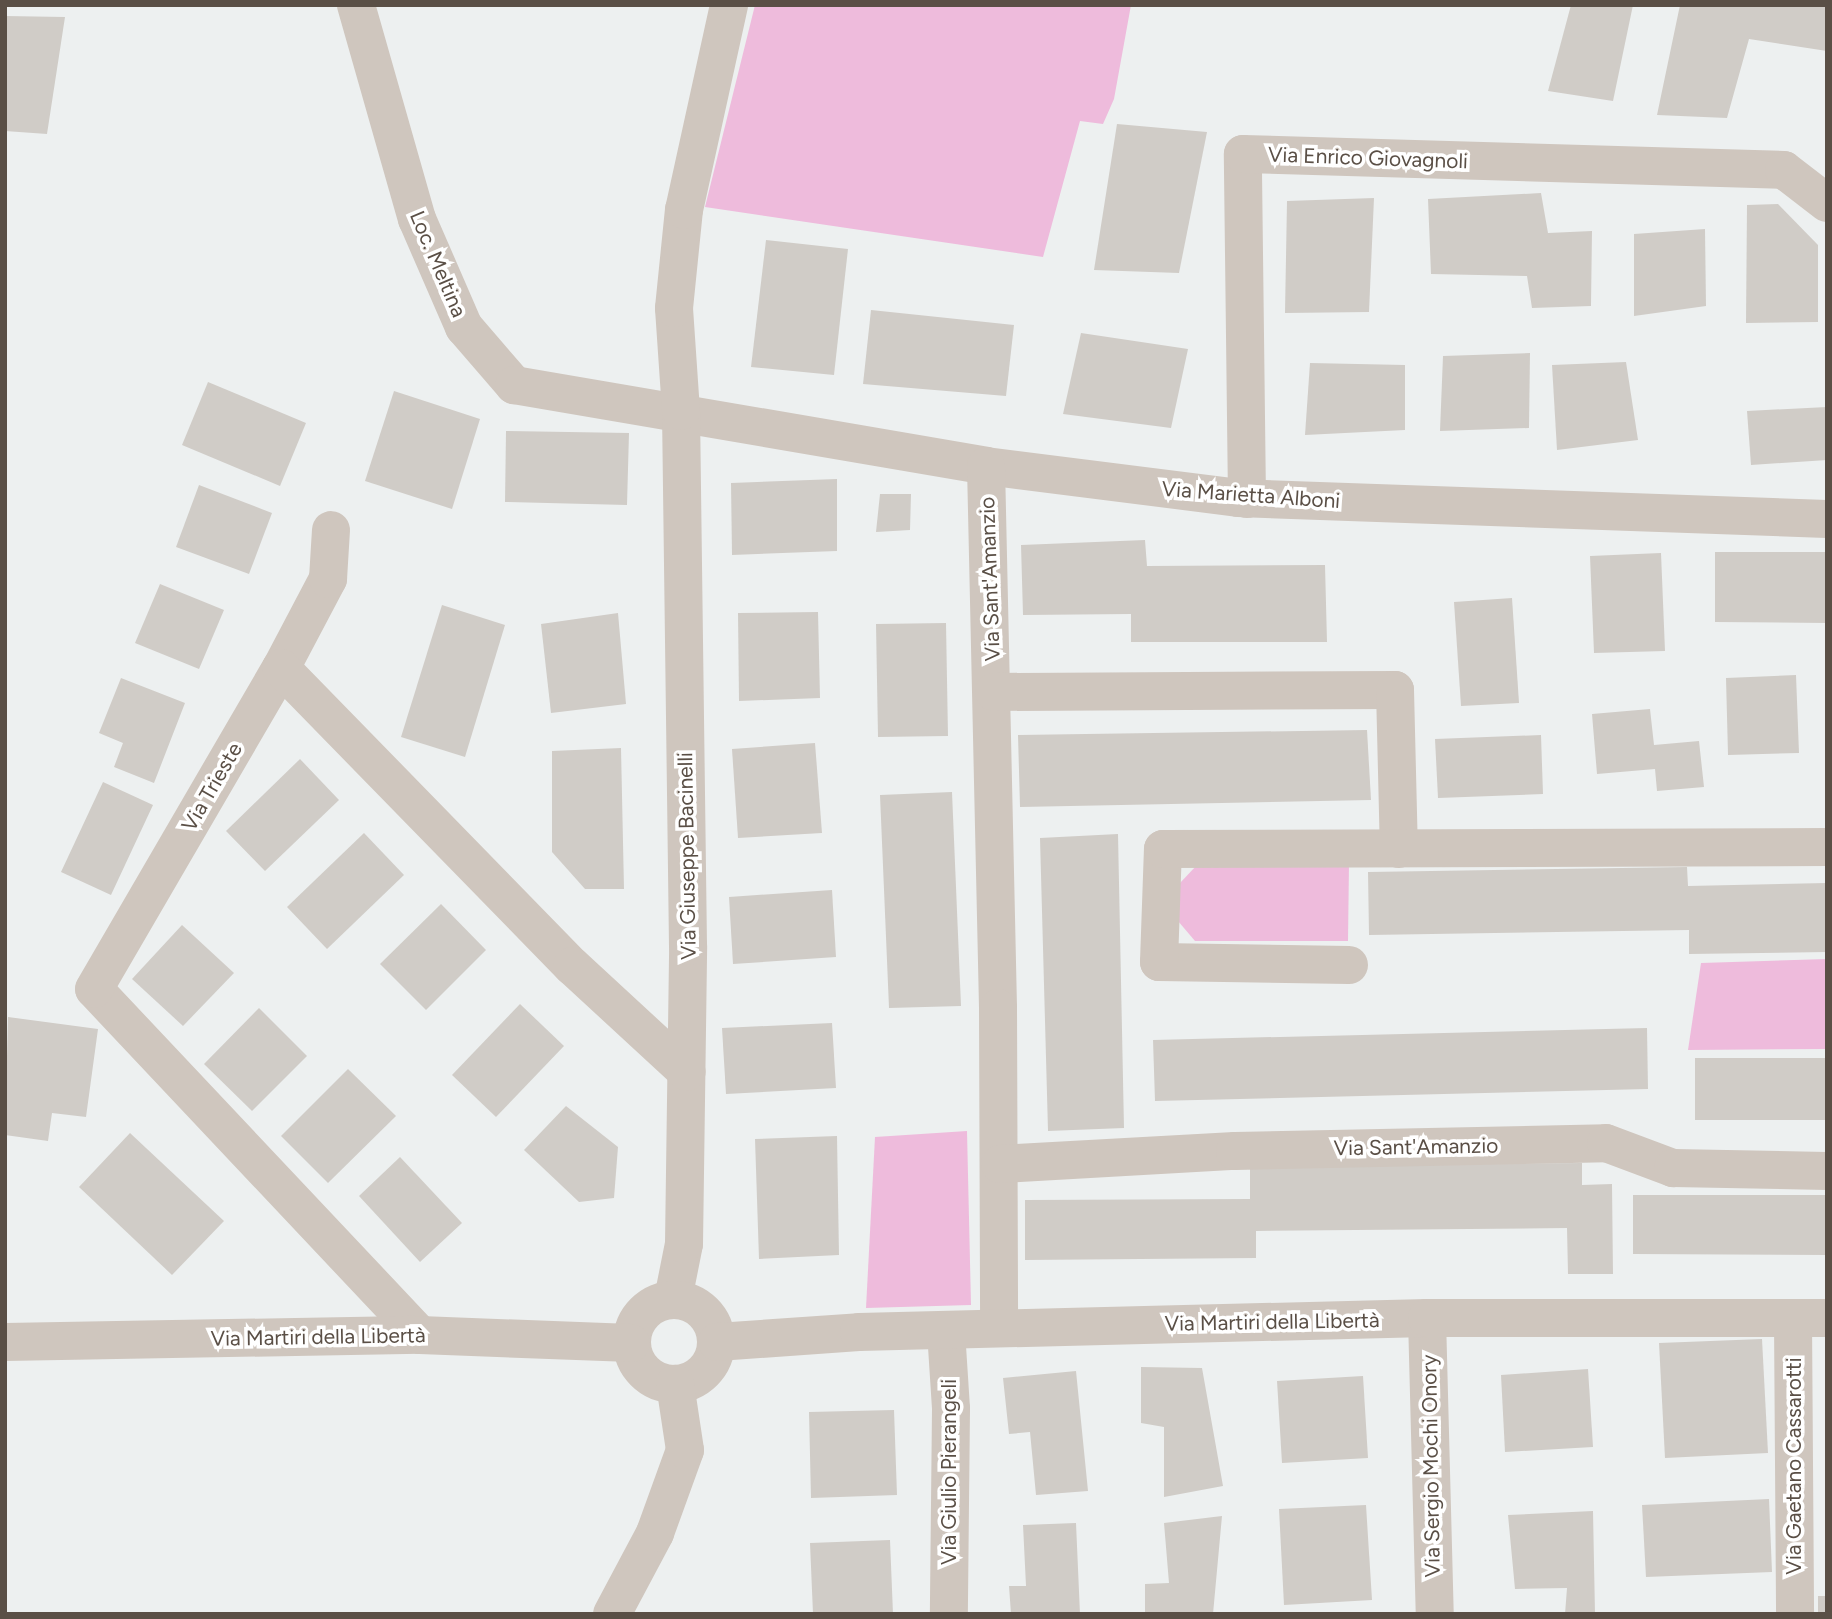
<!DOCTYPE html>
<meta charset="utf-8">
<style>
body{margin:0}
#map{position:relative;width:1832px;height:1619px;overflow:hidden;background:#edf0f0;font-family:Figtree,sans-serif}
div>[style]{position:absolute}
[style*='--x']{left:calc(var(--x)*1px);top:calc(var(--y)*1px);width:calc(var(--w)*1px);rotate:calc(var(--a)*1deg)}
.green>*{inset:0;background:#eebbdc}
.building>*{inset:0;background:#d0ccc7}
.minor>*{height:38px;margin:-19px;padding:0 19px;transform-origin:19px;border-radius:19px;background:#cfc6be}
.minor>.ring{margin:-19px;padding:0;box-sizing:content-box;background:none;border:38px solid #cfc6be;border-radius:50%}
span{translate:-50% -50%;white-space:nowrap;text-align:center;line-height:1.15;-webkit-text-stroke:7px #fff;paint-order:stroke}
.street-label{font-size:21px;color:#5a4f46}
.frame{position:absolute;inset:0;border:7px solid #5a4f46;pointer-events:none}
</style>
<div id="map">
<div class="green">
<i style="clip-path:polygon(755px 5px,1131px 5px,1114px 99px,1103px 124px,1080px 121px,1043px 257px,705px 207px)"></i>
<i style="clip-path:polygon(1349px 864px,1348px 941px,1195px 941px,1178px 921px,1180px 883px,1197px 865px)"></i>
<i style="clip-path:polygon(1827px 959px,1827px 1049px,1688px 1050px,1701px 963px)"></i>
<i style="clip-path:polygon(967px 1131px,971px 1305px,866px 1308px,875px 1137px)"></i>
</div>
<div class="building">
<i style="clip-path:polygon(1571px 5px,1633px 5px,1613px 101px,1548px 91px)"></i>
<i style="clip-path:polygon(1680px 5px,1827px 5px,1827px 51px,1749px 39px,1727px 118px,1657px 115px)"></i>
<i style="clip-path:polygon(5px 16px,65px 17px,47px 134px,5px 131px)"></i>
<i style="clip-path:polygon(1117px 124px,1207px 132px,1179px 273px,1094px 270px)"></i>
<i style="clip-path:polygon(1541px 193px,1548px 233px,1592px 231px,1591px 306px,1532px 308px,1527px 276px,1431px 274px,1428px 199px)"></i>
<i style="clip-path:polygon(1374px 198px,1369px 312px,1285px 313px,1287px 201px)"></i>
<i style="clip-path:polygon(1778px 204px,1818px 245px,1818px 322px,1746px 323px,1747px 205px)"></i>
<i style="clip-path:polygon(1705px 229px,1706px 306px,1634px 316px,1634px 234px)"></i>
<i style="clip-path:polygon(766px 240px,848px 249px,834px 375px,751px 367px)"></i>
<i style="clip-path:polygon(871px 310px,1014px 325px,1006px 396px,863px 384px)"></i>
<i style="clip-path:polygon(1081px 333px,1188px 349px,1171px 428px,1063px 414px)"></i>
<i style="clip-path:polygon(1530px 353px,1529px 428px,1440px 431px,1443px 356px)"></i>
<i style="clip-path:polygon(1626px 362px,1638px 440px,1557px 450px,1552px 365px)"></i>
<i style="clip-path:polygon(1310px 363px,1405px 365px,1405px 430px,1305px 435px)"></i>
<i style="clip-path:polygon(208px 382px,306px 423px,280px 486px,182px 445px)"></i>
<i style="clip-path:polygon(394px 391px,480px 419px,452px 509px,365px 481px)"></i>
<i style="clip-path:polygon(1827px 407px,1827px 460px,1751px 465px,1747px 411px)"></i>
<i style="clip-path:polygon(506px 431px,629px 433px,627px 505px,505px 502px)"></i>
<i style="clip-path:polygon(837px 479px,837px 551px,732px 555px,731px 483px)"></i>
<i style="clip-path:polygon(199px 485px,272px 513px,249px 574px,176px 547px)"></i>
<i style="clip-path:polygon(880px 494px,911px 494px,910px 530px,876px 532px)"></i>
<i style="clip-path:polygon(1145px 540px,1147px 566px,1325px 565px,1327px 642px,1131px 642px,1131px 614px,1023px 615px,1021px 545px)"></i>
<i style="clip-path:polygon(1715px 552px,1827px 552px,1827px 623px,1715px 622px)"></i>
<i style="clip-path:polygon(1661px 553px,1665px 651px,1594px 653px,1590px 556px)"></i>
<i style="clip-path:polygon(160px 584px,224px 610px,199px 669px,135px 643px)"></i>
<i style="clip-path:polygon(1512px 598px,1519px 703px,1461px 706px,1454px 602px)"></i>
<i style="clip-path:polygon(442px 605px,505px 625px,465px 757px,401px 737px)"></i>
<i style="clip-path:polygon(818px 612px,820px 698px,739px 701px,738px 613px)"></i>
<i style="clip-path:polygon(618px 613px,626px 704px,551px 713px,541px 624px)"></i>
<i style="clip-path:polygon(946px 623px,948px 736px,878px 737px,876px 624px)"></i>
<i style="clip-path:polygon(1796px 675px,1799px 753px,1728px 755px,1726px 678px)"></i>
<i style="clip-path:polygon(121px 678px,185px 703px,154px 783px,114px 767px,123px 743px,99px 733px)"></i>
<i style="clip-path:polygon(1650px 709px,1654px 745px,1699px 741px,1704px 787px,1657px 791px,1655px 769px,1597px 774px,1592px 714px)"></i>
<i style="clip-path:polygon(1367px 730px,1371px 800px,1020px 807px,1018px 735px)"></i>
<i style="clip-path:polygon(1541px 735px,1543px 794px,1438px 798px,1435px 739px)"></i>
<i style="clip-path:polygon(815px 743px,822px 833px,738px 838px,732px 749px)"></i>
<i style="clip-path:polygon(621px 748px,624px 889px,585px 889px,552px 852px,552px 751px)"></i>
<i style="clip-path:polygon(300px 759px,339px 800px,265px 871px,226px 831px)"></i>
<i style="clip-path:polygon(103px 782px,153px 805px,111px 895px,61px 872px)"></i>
<i style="clip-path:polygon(952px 792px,961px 1006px,889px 1008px,880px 795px)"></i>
<i style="clip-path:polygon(364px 833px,404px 875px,327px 949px,287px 907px)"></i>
<i style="clip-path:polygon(1118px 834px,1124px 1128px,1048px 1131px,1040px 838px)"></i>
<i style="clip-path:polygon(1687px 867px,1688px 886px,1827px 883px,1827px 952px,1689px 954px,1689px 930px,1369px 935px,1368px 872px)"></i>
<i style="clip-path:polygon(832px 890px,836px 957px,733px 964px,729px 897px)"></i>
<i style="clip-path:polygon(441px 904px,486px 950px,426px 1010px,380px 964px)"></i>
<i style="clip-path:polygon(182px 925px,234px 973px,183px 1026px,132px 979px)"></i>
<i style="clip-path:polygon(520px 1004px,564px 1046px,496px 1117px,452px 1075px)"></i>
<i style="clip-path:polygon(259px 1008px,307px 1056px,252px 1111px,204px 1064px)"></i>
<i style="clip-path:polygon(8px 1017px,98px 1029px,86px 1117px,52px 1113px,48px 1141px,5px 1135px)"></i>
<i style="clip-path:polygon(832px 1023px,836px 1088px,726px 1094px,722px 1028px)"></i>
<i style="clip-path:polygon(1647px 1028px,1648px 1089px,1155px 1101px,1153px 1040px)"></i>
<i style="clip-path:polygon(1695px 1058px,1827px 1058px,1827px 1120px,1695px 1120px)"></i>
<i style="clip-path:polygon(348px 1069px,396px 1116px,328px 1183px,281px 1136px)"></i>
<i style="clip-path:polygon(566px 1106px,618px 1147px,614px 1198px,579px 1202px,524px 1150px)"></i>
<i style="clip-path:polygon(130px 1133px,224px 1221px,172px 1275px,79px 1187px)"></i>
<i style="clip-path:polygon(837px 1136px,839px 1255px,759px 1259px,755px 1139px)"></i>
<i style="clip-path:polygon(400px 1157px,462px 1223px,420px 1262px,359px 1196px)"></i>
<i style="clip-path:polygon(1582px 1163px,1582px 1185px,1612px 1184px,1613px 1274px,1568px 1274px,1567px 1228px,1256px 1231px,1256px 1258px,1025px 1260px,1025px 1200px,1250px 1199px,1250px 1166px)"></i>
<i style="clip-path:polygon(1633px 1195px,1827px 1195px,1827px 1255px,1633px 1254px)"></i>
<i style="clip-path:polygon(1762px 1339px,1768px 1453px,1665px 1458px,1659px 1343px)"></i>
<i style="clip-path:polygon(1141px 1367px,1202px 1368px,1223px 1486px,1164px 1497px,1164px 1427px,1141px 1423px)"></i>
<i style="clip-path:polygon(1588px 1369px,1593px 1447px,1505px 1452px,1501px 1375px)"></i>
<i style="clip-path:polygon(1076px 1371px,1088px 1491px,1036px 1495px,1030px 1432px,1009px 1434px,1003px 1378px)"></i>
<i style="clip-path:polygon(1363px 1376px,1368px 1458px,1282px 1463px,1277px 1381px)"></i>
<i style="clip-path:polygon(894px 1410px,897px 1495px,811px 1498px,809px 1412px)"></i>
<i style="clip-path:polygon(1769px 1499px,1772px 1572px,1646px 1577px,1642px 1505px)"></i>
<i style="clip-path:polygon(1366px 1505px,1372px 1600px,1284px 1605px,1279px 1509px)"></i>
<i style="clip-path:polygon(1593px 1511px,1595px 1614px,1565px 1614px,1567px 1588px,1515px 1589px,1508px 1515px)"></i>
<i style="clip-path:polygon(1222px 1516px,1213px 1614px,1145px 1614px,1145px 1584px,1169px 1583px,1164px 1523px)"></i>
<i style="clip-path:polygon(1076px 1523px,1080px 1614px,1011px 1614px,1009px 1586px,1026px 1586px,1023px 1525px)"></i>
<i style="clip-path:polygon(890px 1540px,893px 1614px,813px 1614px,810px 1543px)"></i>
<i style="clip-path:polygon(1818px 1596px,1827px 1596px,1827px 1614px,1818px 1614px)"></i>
</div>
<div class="minor">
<i style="--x:356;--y:5;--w:223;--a:74.1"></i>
<i style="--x:417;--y:219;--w:118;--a:66.5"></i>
<i style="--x:464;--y:327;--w:77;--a:49.2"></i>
<i style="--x:514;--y:385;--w:479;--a:9.7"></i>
<i style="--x:986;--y:466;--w:254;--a:7.2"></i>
<i style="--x:1238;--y:498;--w:589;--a:2.04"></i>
<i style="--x:986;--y:466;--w:542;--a:88.73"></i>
<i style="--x:998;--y:1008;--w:320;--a:89.8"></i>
<i style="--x:1247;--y:499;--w:345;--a:-90.7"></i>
<i style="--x:1243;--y:154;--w:541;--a:1.69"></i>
<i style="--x:1784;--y:170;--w:54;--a:37.5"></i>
<i style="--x:281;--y:668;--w:101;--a:-62.2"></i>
<i style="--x:328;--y:579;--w:49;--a:-86.5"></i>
<i style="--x:994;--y:692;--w:401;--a:-0.3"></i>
<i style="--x:1395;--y:690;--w:159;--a:88.6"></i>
<i style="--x:1349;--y:965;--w:190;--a:-179.1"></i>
<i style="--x:1159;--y:962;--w:113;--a:-88"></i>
<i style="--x:1163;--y:849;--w:664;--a:-0.17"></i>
<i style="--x:1000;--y:1164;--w:235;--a:-3.2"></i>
<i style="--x:1235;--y:1151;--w:371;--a:-1.2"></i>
<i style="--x:1606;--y:1143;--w:72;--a:20.5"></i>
<i style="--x:1673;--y:1168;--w:154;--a:1.1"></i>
<i style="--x:673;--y:1299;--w:56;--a:-78.7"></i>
<i style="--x:684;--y:1244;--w:298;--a:-89.2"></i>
<i style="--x:688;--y:946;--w:535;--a:-90.75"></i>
<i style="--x:681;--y:411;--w:103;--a:-93.9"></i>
<i style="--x:674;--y:308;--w:99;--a:-84.2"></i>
<i style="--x:684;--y:210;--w:210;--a:-77.6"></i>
<i class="ring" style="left:632px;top:1300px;width:46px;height:46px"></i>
<i style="--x:1427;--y:1318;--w:296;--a:88.5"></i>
<i style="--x:1793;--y:1319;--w:295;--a:89.6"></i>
<i style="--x:946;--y:1331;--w:78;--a:86.3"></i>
<i style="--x:951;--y:1409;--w:205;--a:90.6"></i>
<i style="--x:420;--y:1335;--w:475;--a:-133.3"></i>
<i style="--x:94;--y:989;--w:371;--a:-59.8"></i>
<i style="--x:281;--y:668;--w:417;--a:45.7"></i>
<i style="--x:572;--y:966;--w:156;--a:42.7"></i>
<i style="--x:5;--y:1342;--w:415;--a:-1"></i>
<i style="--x:420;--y:1335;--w:211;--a:2.2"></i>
<i style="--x:717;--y:1342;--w:142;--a:-4"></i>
<i style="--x:859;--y:1332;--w:568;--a:-1.41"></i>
<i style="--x:1427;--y:1318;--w:400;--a:0"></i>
<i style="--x:612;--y:1614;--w:92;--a:-62"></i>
<i style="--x:655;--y:1533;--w:88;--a:-70.1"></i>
<i style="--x:685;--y:1450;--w:67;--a:-98.6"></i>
</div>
<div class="street-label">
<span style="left:1368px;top:158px;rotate:2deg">Via Enrico Giovagnoli</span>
<span style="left:438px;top:264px;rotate:67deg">Loc. Meltina</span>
<span style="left:1251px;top:495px;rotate:4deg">Via Marietta Alboni</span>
<span style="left:990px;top:579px;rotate:-92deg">Via Sant'Amanzio</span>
<span style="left:212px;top:787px;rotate:-60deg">Via Trieste</span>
<span style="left:687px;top:856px;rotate:-91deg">Via Giuseppe Bacinelli</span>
<span style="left:1416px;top:1147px;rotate:-1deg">Via Sant'Amanzio</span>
<span style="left:1272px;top:1322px;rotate:-1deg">Via Martiri della Libertà</span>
<span style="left:318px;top:1337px;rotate:-1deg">Via Martiri della Libertà</span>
<span style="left:1431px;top:1466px;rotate:-91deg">Via Sergio Mochi Onory</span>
<span style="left:1794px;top:1466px;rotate:-90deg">Via Gaetano Cassarotti</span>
<span style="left:949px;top:1472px;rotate:-90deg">Via Giulio Pierangeli</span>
</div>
<div class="frame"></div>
</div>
